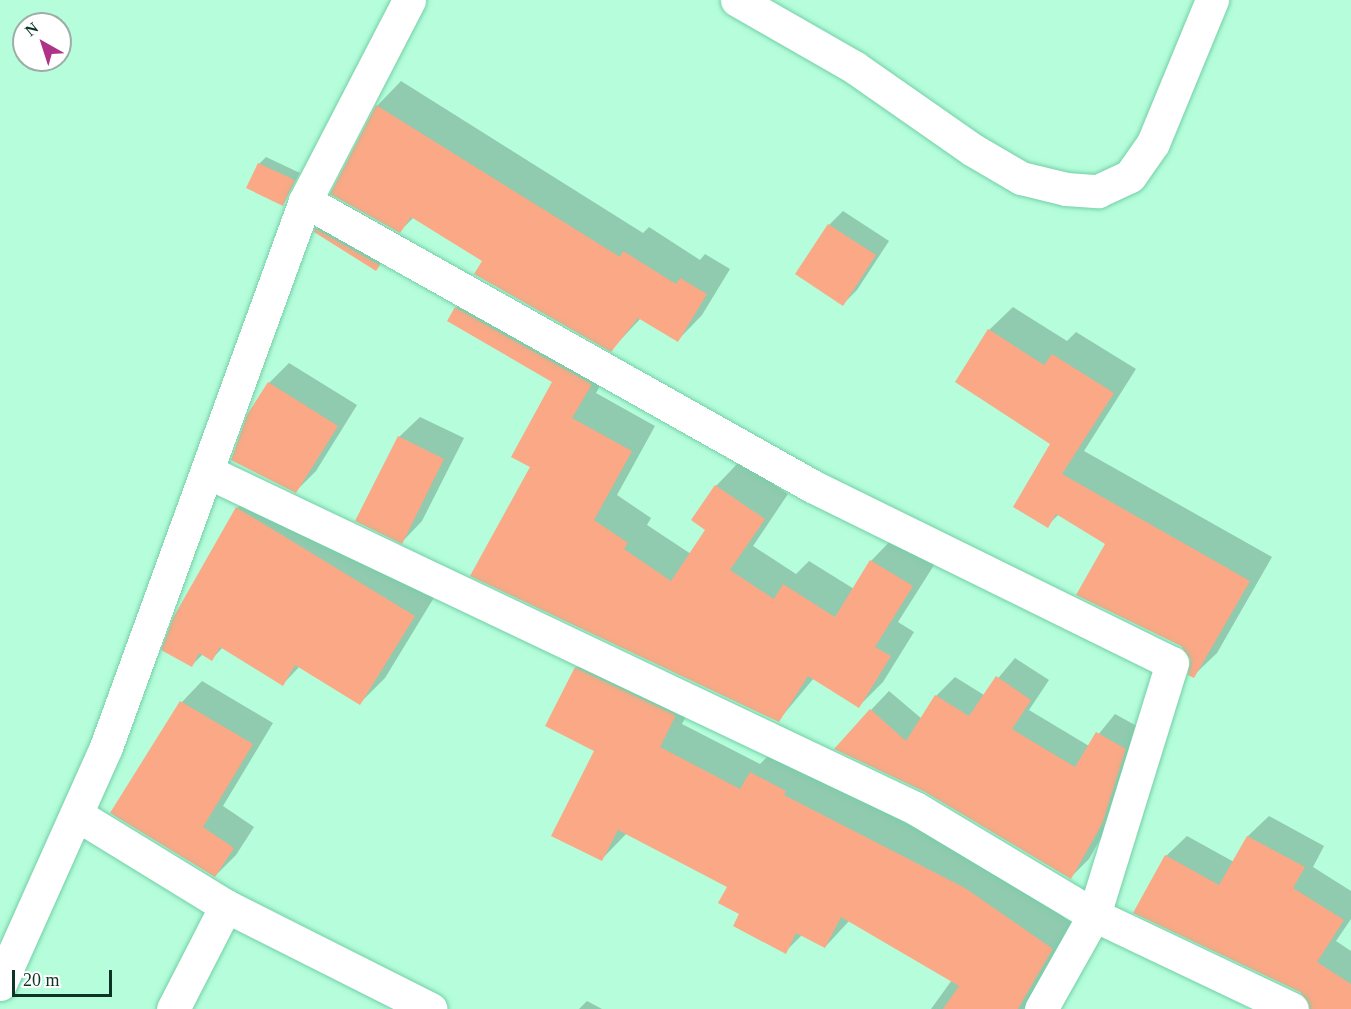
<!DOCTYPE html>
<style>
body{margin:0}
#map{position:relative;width:1351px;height:1009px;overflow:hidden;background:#b5fddb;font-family:Georgia,serif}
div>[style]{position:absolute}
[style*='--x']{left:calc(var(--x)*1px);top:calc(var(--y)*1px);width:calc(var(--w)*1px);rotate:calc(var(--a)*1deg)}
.shadow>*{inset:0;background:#0003}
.building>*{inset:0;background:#faa886}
.roads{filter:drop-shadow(0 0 2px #73cfa7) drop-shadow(0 0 2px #73cfa7)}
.street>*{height:33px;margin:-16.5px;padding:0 16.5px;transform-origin:16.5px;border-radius:16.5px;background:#fff}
span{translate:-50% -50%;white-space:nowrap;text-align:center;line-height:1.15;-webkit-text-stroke:4.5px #fff;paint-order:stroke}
.north{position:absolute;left:12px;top:12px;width:60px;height:60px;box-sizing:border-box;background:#fff;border:2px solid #9daea7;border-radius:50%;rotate:321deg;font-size:16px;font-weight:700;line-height:24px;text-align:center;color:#0b3424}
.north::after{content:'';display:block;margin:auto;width:21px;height:27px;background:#ae3386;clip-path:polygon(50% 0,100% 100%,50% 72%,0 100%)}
.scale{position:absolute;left:12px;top:970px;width:100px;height:27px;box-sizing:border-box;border:3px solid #0b3424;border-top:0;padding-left:8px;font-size:18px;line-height:21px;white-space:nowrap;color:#0b3424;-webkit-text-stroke:4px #fff;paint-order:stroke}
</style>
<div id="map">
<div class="shadow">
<i style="clip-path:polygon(401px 81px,643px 233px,649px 227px,700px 260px,705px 254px,730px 269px,702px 315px,678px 340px,641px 318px,611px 350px,484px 260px,414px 217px,400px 231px,377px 106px)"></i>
<i style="clip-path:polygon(266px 157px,300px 173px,283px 204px,259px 164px)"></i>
<i style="clip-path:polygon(343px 203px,405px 238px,376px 269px,316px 229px)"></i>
<i style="clip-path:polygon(843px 211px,889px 241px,857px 290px,843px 304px,829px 225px)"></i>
<i style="clip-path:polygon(480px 283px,615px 359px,596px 393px,655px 426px,617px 495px,651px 518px,647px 525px,691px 554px,707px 530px,693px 520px,716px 486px,740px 461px,788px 494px,753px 546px,796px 574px,809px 561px,854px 589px,871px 561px,895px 536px,936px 562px,898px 622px,914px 632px,883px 682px,859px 706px,814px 678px,778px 721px,532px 466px,554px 382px,456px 308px)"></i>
<i style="clip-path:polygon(1013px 307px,1067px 341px,1076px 332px,1136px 369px,1084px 451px,1272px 557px,1217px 653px,1193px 676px,1192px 659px,1107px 544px,1059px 514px,1047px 526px,1052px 443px,989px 330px)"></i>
<i style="clip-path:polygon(289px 363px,357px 405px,316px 471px,296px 491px,269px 383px)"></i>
<i style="clip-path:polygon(420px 417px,464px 438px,422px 521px,402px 542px,399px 437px)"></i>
<i style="clip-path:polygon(262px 484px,438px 591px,385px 678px,360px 703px,300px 666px,283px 684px,223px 647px,212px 659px,203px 654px,192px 665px,237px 508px)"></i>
<i style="clip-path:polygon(599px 645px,698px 692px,682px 724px,760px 764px,774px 750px,806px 772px,988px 865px,1075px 925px,1024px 1009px,931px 1009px,952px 980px,850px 920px,825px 947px,802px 935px,785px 952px,741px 913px,729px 886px,627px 833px,602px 859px,596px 750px,576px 668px)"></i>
<i style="clip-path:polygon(1015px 658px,1049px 680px,1029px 710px,1089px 746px,1115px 714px,1144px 730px,1121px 802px,1089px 859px,1071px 877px,925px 791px,871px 710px,889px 691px,922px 719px,936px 696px,955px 677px,984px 695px)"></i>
<i style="clip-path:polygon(202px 681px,273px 723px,223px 806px,254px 827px,236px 855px,215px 876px,112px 813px,182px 702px)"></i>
<i style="clip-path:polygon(1269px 816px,1324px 846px,1313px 867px,1351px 891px,1351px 919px,1336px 941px,1351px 951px,1351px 1009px,1311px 1009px,1309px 998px,1166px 856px,1187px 836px,1234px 862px,1248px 836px)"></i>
<i style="clip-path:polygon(587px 1001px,602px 1009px,579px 1009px)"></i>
</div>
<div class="building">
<i style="clip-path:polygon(376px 105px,620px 257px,623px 251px,676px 284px,680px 278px,707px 294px,678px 342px,638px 318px,611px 352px,474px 274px,482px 261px,411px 217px,400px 233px,330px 194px)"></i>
<i style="clip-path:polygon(258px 163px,295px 180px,283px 206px,246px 188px)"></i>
<i style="clip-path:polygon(828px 224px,876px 255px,843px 306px,795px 274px)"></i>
<i style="clip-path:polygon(315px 228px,380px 265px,376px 271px,314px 232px)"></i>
<i style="clip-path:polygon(455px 307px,592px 384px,572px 418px,632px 451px,594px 520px,628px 543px,624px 549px,671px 581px,705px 530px,691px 520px,715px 485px,765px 519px,730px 570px,774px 599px,783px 584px,835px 617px,870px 560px,913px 586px,875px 647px,891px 656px,859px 708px,808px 676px,779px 722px,470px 576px,530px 467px,511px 457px,552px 382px,447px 321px)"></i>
<i style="clip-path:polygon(988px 329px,1044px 365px,1052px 354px,1114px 393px,1062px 474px,1250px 581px,1194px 678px,1188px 675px,1190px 659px,1181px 646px,1076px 595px,1105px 544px,1056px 514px,1048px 528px,1013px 507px,1050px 444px,955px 382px)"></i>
<i style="clip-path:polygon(268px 382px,338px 426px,296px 493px,231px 460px,247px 415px)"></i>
<i style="clip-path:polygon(398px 436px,444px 459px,402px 544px,355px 521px)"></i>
<i style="clip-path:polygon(236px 507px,415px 616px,360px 705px,295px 665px,283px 686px,220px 647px,212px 661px,199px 653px,192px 667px,161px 650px,173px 618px)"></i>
<i style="clip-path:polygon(575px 667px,676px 715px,660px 747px,740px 789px,750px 772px,786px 791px,784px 795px,965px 888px,1053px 949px,1018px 1009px,943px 1009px,959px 986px,841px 917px,825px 948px,796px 933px,786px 954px,733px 926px,739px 914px,718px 903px,727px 887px,618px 830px,602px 861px,551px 836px,594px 751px,545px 726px)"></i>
<i style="clip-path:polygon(996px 676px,1031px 700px,1012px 729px,1075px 767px,1096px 732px,1126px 749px,1103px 822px,1071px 879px,925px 792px,834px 749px,870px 709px,906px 741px,935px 695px,969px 716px)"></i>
<i style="clip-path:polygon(180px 701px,253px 744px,203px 827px,234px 848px,215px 877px,110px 813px)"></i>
<i style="clip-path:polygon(1247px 836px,1305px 867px,1293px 888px,1344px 920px,1317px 962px,1351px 984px,1351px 1009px,1310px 1009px,1300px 992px,1133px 913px,1165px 855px,1219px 885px)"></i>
</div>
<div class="roads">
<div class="street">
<i style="--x:737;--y:0;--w:135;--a:29.8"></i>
<i style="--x:854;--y:67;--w:145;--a:34.9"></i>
<i style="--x:973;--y:150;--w:56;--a:30.3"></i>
<i style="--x:1021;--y:178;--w:46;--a:13.7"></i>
<i style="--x:1066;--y:189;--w:32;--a:4"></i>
<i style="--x:1098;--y:191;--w:35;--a:-25"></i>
<i style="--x:1130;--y:176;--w:40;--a:-55.1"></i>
<i style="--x:1153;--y:143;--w:155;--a:-67.6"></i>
<i style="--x:305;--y:201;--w:582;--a:29.34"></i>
<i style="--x:812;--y:486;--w:401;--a:26.2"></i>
<i style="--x:1172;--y:663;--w:264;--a:107.2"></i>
<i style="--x:1094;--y:915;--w:108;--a:119.4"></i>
<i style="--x:208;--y:472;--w:783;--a:25.42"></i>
<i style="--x:915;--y:808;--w:209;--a:30.9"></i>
<i style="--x:1094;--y:915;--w:219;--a:25.4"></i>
<i style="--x:79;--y:816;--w:172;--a:31.5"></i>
<i style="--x:226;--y:906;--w:229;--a:26.7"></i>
<i style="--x:0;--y:984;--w:260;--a:-65.9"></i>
<i style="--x:106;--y:747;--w:581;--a:-69.97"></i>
<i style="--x:305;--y:201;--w:226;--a:-62.6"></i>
<i style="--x:173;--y:1009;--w:116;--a:-62.8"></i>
</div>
</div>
<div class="north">N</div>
<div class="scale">20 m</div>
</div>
